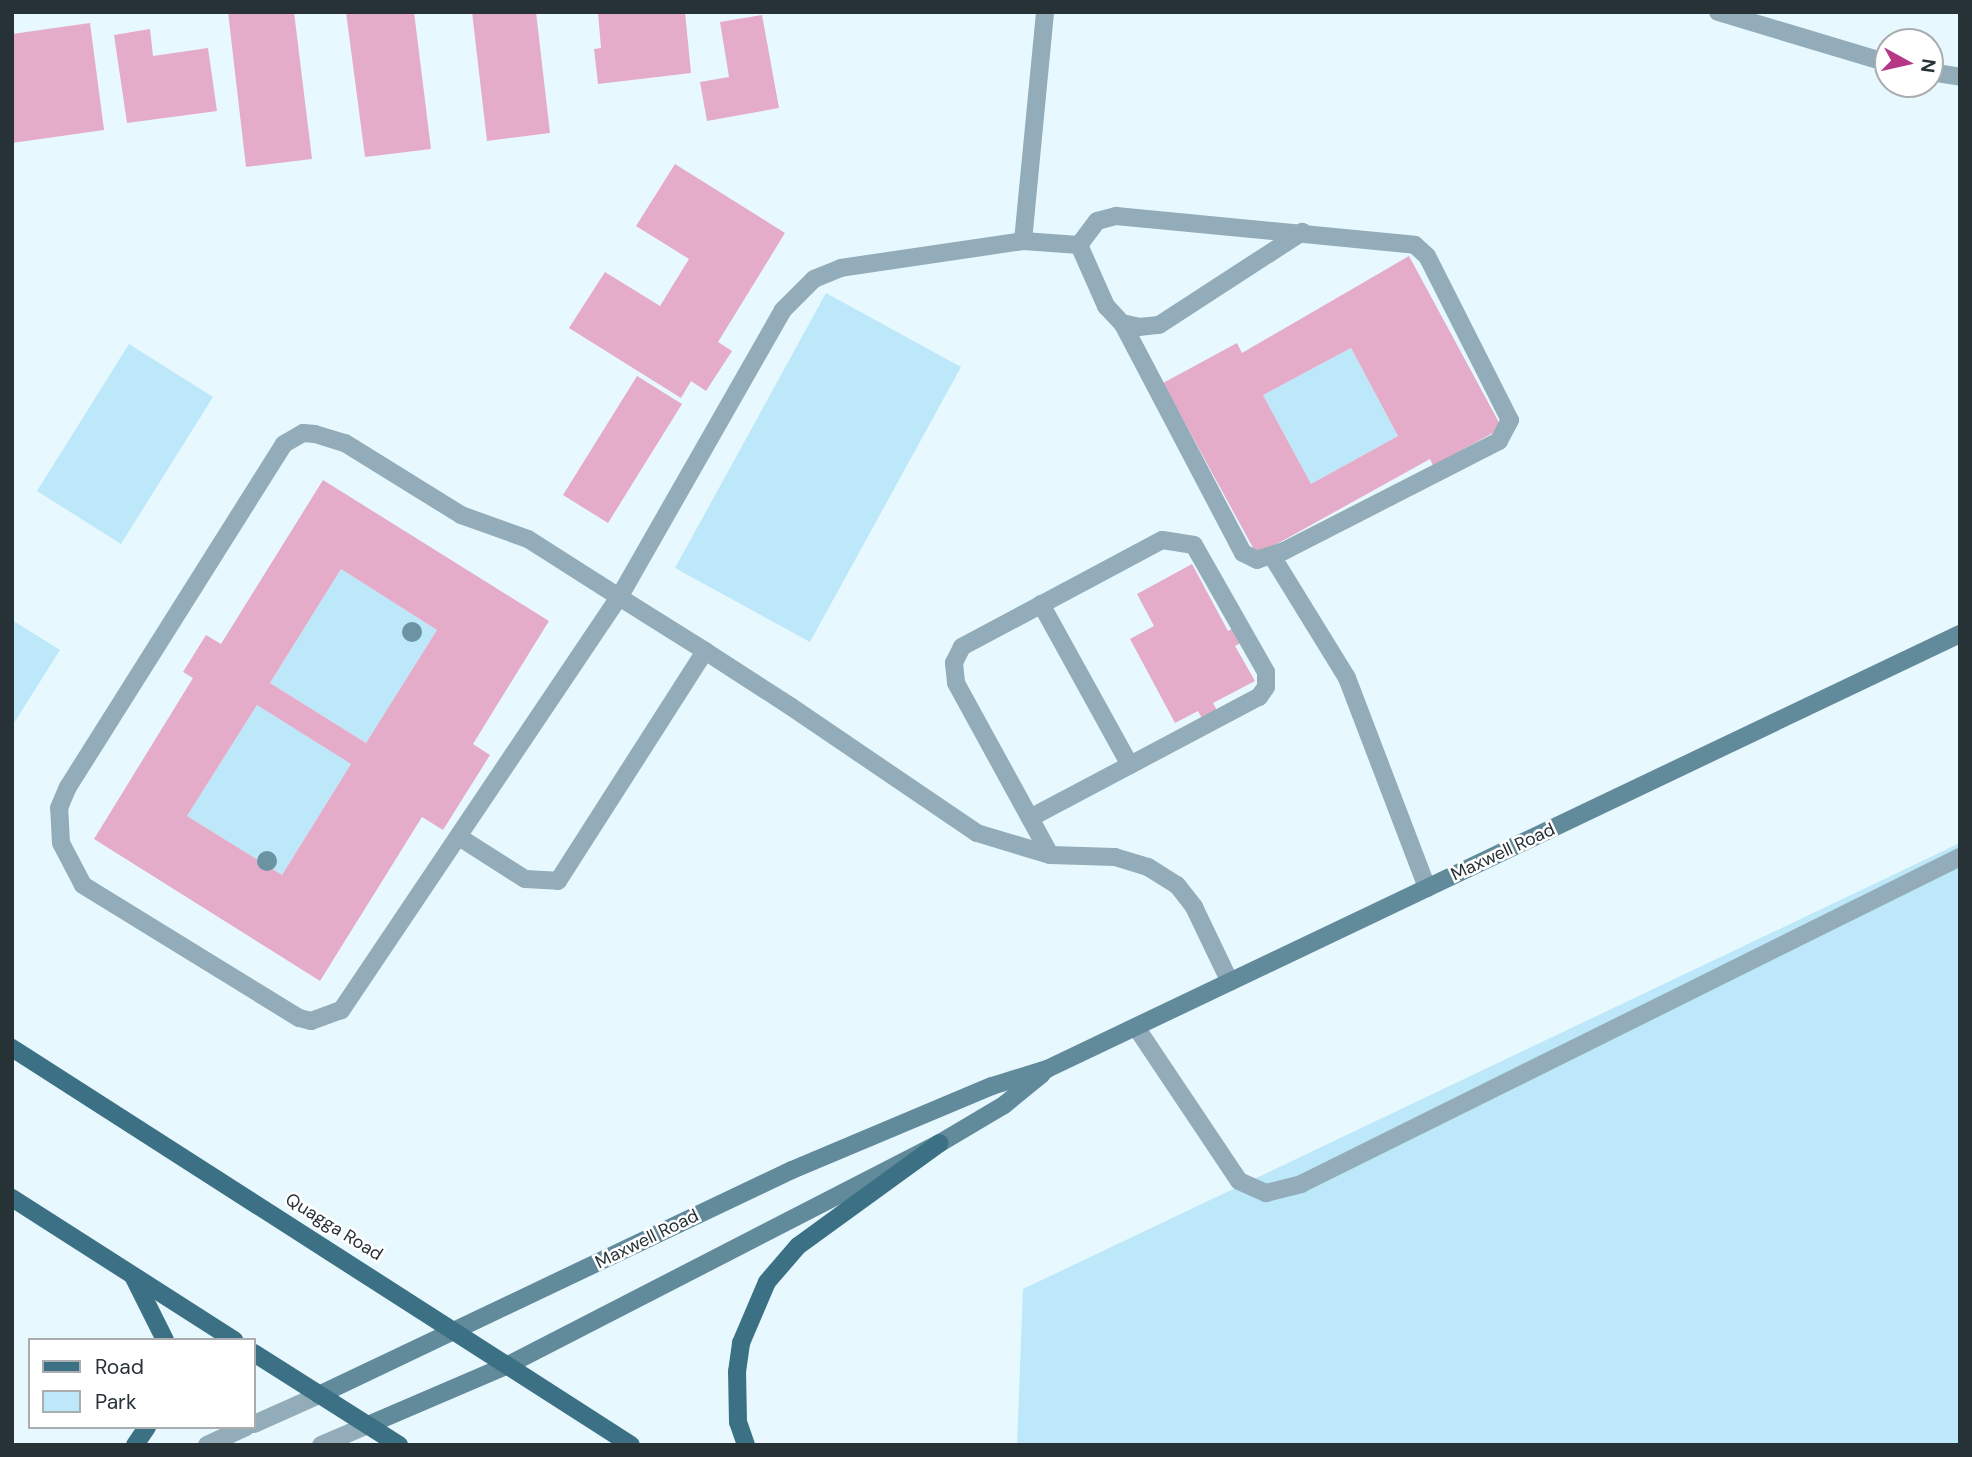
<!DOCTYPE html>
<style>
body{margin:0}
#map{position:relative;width:1972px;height:1457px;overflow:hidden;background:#e8f8ff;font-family:"DM Sans",sans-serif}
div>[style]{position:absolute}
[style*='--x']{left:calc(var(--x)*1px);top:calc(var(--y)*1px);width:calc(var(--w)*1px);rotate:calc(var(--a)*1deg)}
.green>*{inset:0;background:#bde8fa}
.building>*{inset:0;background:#e5acc9}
.lane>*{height:18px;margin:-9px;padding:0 9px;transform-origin:9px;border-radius:9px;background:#92adb9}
.street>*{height:18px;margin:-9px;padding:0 9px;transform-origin:9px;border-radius:9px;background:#92adb9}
.secondary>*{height:18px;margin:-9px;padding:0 9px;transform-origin:9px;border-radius:9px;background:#618a9b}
.primary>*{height:18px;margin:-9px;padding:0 9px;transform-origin:9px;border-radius:9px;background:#3c7185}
.trees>*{width:20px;height:20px;margin:-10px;border-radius:50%;background:#6b93a1}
span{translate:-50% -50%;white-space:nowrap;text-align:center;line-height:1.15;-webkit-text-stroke:5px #fff;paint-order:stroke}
.street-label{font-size:18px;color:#273236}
.frame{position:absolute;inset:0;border:14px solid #273236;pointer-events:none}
.legend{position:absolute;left:28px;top:1338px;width:228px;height:91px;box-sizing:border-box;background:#fff;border:2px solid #a9adaf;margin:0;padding:9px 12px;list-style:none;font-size:21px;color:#273236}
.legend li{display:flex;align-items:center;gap:14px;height:35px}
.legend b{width:35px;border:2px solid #a9adaf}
.north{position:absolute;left:1874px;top:28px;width:70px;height:70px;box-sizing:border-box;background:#fff;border:2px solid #a9adaf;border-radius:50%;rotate:98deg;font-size:19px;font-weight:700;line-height:28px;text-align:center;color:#273236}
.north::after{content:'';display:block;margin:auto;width:24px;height:32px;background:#b63786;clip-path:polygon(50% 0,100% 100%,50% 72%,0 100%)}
</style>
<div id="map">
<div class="green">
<i style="clip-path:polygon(826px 293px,961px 367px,810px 642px,675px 568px)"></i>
<i style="clip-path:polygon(129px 344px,213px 397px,121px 544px,37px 491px)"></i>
<i style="clip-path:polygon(1351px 348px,1398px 436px,1311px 484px,1263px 395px)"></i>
<i style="clip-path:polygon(341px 569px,437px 630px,366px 743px,270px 683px)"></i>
<i style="clip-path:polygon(12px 620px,60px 650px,12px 726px)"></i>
<i style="clip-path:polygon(257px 705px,351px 764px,282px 875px,187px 816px)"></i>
<i style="clip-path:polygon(1960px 843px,1960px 1445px,1017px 1445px,1023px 1289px)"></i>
</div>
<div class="building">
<i style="clip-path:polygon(228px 12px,294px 12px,312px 159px,246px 167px)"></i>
<i style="clip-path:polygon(346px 12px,414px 12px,431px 149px,365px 157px)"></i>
<i style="clip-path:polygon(472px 12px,536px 12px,550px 133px,487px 141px)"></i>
<i style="clip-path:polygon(598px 12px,685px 12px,691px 73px,598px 84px,594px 49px,601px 48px)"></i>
<i style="clip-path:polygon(762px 15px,779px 108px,707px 121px,700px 82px,729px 77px,720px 22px)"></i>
<i style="clip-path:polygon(90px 23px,104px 130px,12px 143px,12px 34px)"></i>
<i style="clip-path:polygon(150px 29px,153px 56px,208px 48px,217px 111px,127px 123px,114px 35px)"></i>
<i style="clip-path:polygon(675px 164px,785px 233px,718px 342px,732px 351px,706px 391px,691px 381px,681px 398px,569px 328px,605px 272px,660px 306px,689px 259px,636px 226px)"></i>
<i style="clip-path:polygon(evenodd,1409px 256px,1502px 428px,1433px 466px,1430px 459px,1257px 555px,1163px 383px,1237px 343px,1242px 353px,1409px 256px,1351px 348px,1398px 436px,1311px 484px,1263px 395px,1351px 348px)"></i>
<i style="clip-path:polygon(637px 376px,682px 404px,608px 523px,563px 495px)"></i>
<i style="clip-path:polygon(evenodd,323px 480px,549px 621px,473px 744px,490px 755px,443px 830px,422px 817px,320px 981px,94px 839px,193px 678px,183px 672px,206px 635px,221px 644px,323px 480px,341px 569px,437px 630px,366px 743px,270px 683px,341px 569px,323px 480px,257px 705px,351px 764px,282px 875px,187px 816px,257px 705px)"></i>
<i style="clip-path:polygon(1192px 564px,1228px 631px,1237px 626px,1245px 641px,1235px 646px,1255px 681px,1213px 703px,1219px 714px,1204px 722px,1198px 711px,1175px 723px,1130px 639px,1154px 626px,1137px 594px)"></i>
</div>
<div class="lane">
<i style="--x:1023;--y:241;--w:230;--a:-84.5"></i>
<i style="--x:1079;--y:245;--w:56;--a:-175.9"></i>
<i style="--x:1023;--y:241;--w:184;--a:171.6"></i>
<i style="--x:841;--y:268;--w:29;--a:158"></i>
<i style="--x:814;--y:279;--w:44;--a:135"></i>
<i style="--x:783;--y:310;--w:331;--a:119.7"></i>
<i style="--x:619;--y:597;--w:498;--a:123.9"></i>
<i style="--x:341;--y:1010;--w:32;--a:160"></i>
<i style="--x:311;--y:1021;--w:12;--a:-166"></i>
<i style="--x:299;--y:1018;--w:254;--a:-148.4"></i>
<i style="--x:83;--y:885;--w:47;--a:-117.6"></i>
<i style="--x:61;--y:843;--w:35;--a:-93"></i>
<i style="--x:59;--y:808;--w:23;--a:-67"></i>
<i style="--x:68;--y:787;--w:405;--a:-57.8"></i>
<i style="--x:284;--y:444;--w:22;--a:-30"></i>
<i style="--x:303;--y:433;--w:12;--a:5"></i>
<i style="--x:315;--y:434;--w:31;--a:17"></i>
<i style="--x:345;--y:443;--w:137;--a:31.8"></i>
<i style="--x:461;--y:515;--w:71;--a:19.7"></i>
<i style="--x:528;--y:539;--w:108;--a:32.5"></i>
<i style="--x:619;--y:597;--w:102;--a:32.1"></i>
<i style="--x:705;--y:651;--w:101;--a:32.9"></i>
<i style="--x:790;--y:706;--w:226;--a:34.2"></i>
<i style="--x:977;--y:833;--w:76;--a:16.8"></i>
<i style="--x:1050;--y:855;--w:65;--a:1.8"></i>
<i style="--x:1115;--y:857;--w:34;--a:17"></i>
<i style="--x:1148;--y:867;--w:34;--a:32"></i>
<i style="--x:1177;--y:885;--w:28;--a:52"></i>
<i style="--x:1194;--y:907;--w:83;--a:64.4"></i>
<i style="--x:1079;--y:245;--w:30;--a:-53"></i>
<i style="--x:1097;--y:221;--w:20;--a:-15"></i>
<i style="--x:1116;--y:216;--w:300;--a:5.5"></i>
<i style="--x:1415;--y:245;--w:16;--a:43"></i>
<i style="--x:1427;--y:256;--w:184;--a:63.2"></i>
<i style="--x:1510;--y:420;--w:24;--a:118"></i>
<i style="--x:1499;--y:441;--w:242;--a:152.9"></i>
<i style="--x:1284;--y:551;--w:28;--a:162"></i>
<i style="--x:1257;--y:560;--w:16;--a:-153"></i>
<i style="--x:1243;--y:553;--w:260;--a:-117.7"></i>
<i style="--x:1079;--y:245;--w:67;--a:66.1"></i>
<i style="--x:1106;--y:306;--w:23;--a:47"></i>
<i style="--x:1122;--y:323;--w:17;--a:13"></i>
<i style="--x:1139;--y:327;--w:20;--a:-6"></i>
<i style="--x:1159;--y:325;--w:171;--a:-33"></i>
<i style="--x:1272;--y:556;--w:143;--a:58.4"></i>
<i style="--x:1347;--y:678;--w:225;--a:69.1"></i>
<i style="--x:1041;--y:604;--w:184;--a:61.1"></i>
<i style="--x:1030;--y:818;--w:259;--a:-27.9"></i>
<i style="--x:1259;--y:697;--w:12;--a:-55"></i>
<i style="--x:1266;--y:687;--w:15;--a:-90"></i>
<i style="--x:1266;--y:672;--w:146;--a:-119.6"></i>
<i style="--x:1194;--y:545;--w:32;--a:-171"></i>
<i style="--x:1162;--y:540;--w:227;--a:151.9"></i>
<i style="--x:962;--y:647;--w:18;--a:117"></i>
<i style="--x:954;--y:663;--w:20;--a:84"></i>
<i style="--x:956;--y:683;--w:196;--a:61.3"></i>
<i style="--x:459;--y:837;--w:78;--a:32.5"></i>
<i style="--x:525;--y:879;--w:33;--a:3"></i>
<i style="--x:558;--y:881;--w:273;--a:-57.4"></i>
<i style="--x:1136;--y:1027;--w:185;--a:56.2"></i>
<i style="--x:1239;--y:1181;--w:30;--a:24"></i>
<i style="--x:1266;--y:1193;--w:36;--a:-14"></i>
<i style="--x:1301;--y:1184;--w:736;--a:-26.39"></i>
</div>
<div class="street">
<i style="--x:1718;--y:12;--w:177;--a:16.7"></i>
<i style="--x:1930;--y:72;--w:30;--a:9"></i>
<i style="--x:254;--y:1424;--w:71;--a:-24"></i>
<i style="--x:207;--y:1445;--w:43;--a:-24.8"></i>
<i style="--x:321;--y:1445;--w:51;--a:-23.1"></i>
</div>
<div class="secondary">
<i style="--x:319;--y:1395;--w:524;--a:-25.44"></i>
<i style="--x:792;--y:1170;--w:217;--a:-22.8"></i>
<i style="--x:992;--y:1086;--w:58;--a:-17.2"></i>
<i style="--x:1047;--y:1069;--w:1011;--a:-25.48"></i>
<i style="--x:368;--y:1425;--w:152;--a:-23.2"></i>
<i style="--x:508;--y:1365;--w:486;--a:-27.2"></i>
<i style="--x:940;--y:1143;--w:74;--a:-30.7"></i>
<i style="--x:1004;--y:1105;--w:49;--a:-39.2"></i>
</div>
<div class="primary">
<i style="--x:12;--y:1048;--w:735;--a:32.67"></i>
<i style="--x:12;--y:1198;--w:264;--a:32.6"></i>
<i style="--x:134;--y:1278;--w:69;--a:63.4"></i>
<i style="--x:254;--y:1353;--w:172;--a:32.4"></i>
<i style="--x:135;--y:1445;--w:22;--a:-56"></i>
<i style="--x:746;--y:1445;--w:24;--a:-109"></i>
<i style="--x:738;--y:1422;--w:50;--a:-91.1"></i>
<i style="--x:737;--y:1372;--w:29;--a:-82"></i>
<i style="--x:741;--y:1343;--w:66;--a:-66.9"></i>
<i style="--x:767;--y:1282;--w:48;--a:-49.3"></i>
<i style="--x:798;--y:1246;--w:175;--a:-36"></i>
</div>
<div class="trees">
<i style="left:412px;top:632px"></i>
<i style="left:267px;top:861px"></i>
</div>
<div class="street-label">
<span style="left:1503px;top:852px;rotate:-25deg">Maxwell Road</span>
<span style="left:334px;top:1227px;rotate:32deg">Quagga Road</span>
<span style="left:647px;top:1239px;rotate:-26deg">Maxwell Road</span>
</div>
<div class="frame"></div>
<ul class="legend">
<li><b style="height:9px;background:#3c7185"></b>Road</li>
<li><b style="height:19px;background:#bde8fa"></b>Park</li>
</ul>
<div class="north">N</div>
</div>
